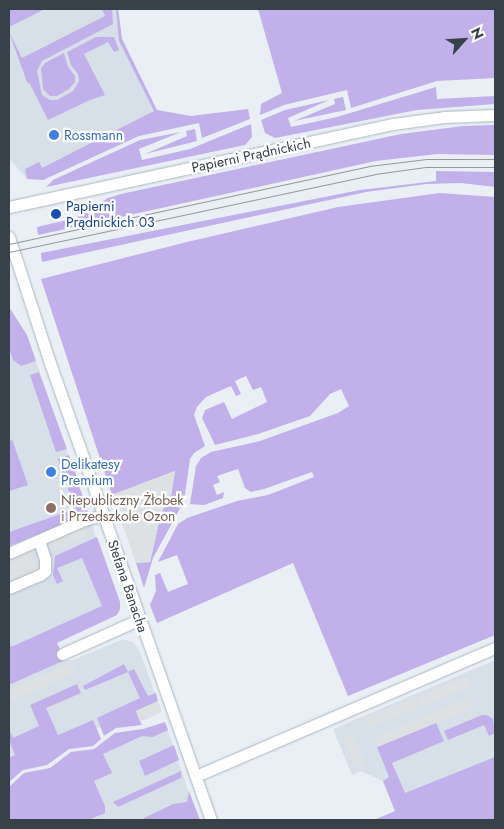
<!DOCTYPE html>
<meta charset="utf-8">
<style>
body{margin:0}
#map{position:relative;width:504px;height:829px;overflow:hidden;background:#e9eff5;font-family:Jost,sans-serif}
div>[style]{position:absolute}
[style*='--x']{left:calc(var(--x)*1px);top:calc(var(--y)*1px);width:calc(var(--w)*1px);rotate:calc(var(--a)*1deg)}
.residential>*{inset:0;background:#d7e0e9}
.green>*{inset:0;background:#c1b0ea}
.parking>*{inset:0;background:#dee1e3}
.roads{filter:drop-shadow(0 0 1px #abb6c1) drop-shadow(0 0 1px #abb6c1)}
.street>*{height:11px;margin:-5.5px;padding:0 5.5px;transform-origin:5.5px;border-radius:5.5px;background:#fff}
.tram>*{height:1px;margin:-0.5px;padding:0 0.5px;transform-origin:0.5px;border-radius:0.5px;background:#989898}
.dots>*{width:14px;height:14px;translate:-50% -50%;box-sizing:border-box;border:2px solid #fff;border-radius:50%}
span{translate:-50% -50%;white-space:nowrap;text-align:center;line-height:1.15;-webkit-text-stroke:4.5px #fff;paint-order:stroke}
.shop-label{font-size:14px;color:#366cbe}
.left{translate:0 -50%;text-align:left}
.street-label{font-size:14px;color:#374149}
.transit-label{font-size:14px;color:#164399}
.education-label{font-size:14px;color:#785e54}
.frame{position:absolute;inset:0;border:10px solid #374149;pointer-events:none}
.north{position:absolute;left:439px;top:15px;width:50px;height:50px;-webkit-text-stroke:4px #fff;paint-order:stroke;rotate:64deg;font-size:14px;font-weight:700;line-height:20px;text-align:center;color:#374149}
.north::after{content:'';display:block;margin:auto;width:18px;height:22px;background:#374149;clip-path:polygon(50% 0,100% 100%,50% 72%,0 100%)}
</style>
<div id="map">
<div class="residential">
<i style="clip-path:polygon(9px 9px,118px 9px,122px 39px,157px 110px,27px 179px,9px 158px)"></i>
<i style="clip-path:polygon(9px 309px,36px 361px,119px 605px,9px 664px)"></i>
<i style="clip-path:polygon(123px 639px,134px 643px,140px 652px,158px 701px,9px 768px,9px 685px,65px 660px,73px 660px)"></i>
<i style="clip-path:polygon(495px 660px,495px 770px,374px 820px,395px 811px,383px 781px,361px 771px,352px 775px,333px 729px)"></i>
<i style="clip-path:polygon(166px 724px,198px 820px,9px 820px,9px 793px)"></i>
</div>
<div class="green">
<i style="clip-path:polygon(9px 9px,45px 9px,9px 27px)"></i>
<i style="clip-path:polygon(102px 9px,112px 9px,113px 24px,42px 61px,37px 71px,42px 95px,50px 100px,57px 100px,73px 91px,79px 81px,78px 74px,71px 65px,67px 52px,96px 37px,114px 37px,119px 50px,114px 52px,108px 42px,84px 54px,105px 95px,90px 100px,48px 120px,30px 84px,27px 82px,9px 32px,22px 58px,105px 16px)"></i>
<i style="clip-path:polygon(116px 9px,118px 9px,122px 39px,157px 110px,191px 116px,248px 109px,250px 119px,202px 138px,199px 123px,139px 136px,43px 180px,27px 179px,25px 169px,39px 162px,42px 168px,154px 111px,119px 41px)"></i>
<i style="clip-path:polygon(258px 9px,495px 9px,495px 78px,437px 81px,351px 108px,347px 90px,284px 105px,260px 115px,261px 104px,282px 93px)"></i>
<i style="clip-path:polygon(64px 53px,68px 67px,75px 76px,75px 82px,69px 89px,57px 96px,50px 96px,43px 89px,41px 68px,45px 63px)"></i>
<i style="clip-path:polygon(436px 87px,437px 99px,495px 96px,495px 104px,417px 110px,275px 138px,265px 133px,261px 120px,285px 110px,329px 100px,288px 118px,291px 127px,337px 117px)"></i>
<i style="clip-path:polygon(343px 97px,346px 110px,294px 121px,335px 104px,334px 99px)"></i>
<i style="clip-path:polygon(251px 124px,252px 137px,245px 145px,46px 187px,53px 180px,140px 140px,181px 132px,139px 149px,142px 160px,190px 149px)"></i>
<i style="clip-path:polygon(495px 125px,495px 155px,437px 154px,376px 161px,38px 235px,37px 227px,76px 218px,108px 198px,121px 194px,401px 134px,463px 126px)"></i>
<i style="clip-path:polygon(195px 129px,197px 141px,145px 154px,187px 136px,186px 131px)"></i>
<i style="clip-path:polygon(436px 171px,495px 172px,495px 187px,461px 183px,426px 184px,366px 192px,42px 262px,41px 253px,360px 190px,436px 181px)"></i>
<i style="clip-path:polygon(440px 193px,495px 197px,495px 635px,348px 696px,293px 563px,157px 623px,150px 605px,156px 591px,155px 575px,160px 573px,168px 592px,188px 584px,177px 555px,158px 562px,178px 524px,187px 518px,237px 501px,268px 495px,314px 477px,312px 472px,264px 489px,251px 492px,245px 488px,238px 469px,217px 476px,220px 482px,213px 485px,217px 495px,224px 492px,223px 498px,204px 505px,190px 504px,196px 466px,201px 458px,211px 452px,260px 441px,338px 413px,349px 406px,341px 389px,330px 394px,310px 416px,258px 434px,215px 445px,202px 418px,205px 410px,224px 402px,232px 419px,267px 402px,261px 387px,253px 390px,246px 376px,235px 381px,241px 394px,236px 396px,231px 386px,206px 397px,197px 407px,194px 415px,205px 446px,194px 453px,190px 459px,184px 501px,153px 558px,144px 588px,136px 563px,150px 562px,161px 513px,171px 496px,175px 471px,112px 495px,41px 279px,187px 242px,338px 207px)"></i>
<i style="clip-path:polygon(9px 307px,27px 335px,36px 361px,21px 366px,13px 360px,9px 348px)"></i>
<i style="clip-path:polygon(39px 372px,67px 449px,56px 452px,30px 375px)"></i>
<i style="clip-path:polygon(12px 439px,28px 485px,9px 491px,9px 443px)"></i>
<i style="clip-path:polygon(69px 455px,77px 477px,65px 481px,58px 459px)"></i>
<i style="clip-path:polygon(78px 483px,89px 514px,9px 546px,9px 532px,75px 509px,67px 486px)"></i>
<i style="clip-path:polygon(97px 537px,120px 602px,120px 609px,117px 615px,57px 643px,65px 660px,9px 685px,9px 643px,11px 647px,102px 606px,82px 558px,57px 568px,63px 581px,57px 584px,53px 575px,55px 556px)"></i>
<i style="clip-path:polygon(124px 664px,128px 672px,134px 669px,148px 696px,156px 693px,158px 701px,136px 711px,142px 725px,116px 728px,104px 736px,97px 718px,140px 698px,128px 672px,85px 690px,83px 686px)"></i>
<i style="clip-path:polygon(77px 684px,81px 693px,46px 708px,58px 735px,93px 720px,101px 739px,93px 746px,69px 749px,47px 765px,23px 770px,9px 782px,9px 758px,15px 755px,9px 740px,9px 728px,13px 738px,39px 726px,30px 705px)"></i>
<i style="clip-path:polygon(482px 715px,487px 715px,493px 719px,495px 733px,489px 736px,484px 725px,448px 740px,444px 731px)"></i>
<i style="clip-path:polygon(165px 722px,168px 730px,153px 737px,142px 736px,103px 754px,112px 773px,94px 781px,105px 806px,105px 813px,88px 820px,9px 820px,9px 787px,24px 773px,50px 768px,71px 752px,94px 749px,115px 733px,143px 729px)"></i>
<i style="clip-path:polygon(436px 723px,444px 741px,392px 763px,405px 793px,495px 757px,495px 820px,374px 820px,395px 811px,383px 781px,389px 777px,377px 747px)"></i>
<i style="clip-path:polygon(174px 745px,179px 760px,145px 776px,139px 761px)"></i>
<i style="clip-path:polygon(181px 771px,181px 778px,118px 807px,113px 802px)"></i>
<i style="clip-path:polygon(189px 791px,200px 820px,145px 820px,144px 818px,173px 804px,187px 802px)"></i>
</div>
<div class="parking">
<i style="clip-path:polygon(175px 471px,171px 496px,161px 513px,150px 562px,136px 563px,112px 495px)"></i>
<i style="clip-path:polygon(84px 526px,88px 535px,56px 550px,52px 541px)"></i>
<i style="clip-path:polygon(29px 551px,38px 571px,9px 583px,9px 560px)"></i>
<i style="clip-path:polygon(73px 662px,77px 672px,9px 702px,9px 690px)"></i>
<i style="clip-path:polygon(466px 677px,470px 686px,421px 707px,417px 697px)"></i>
<i style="clip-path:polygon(414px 698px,418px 708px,369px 728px,365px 718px)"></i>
<i style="clip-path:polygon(468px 698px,472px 708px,377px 747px,373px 738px)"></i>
<i style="clip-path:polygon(158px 701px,162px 712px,140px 722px,136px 711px)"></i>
<i style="clip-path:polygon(353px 735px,365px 764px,356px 767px,344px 739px)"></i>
</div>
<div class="roads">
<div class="street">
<i style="--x:9;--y:207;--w:393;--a:-12.2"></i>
<i style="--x:393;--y:124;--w:51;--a:-7.8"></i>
<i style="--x:444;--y:117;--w:51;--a:-2.2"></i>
<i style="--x:9;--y:237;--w:133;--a:72"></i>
<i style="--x:50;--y:363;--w:485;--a:70.6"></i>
<i style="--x:9;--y:553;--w:82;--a:-23.7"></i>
<i style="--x:84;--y:520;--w:21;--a:-14"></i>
<i style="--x:9;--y:588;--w:34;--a:-23"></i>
<i style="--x:40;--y:575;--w:6;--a:-39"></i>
<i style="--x:45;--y:571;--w:12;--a:-90"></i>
<i style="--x:45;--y:559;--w:20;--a:-108"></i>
<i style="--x:62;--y:654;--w:85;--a:-24.2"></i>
<i style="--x:196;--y:776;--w:325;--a:-23.2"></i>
</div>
</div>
<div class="tram">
<i style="--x:9;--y:244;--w:368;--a:-12.2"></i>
<i style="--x:369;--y:166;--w:58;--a:-6.9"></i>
<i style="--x:427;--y:159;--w:68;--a:0"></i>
<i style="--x:9;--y:252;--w:374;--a:-12"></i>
<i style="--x:375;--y:174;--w:51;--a:-7.8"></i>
<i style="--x:426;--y:167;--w:69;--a:0"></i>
</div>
<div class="dots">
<i style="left:54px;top:135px;background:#3f7fe0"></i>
<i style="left:56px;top:214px;background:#1a4fb4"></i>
<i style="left:51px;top:472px;background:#3f7fe0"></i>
<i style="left:51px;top:508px;background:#8d6e63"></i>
</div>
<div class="shop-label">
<span class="left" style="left:64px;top:135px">Rossmann</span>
<span class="left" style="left:61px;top:472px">Delikatesy<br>Premium</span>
</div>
<div class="street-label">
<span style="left:251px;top:155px;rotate:-12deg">Papierni Prądnickich</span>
<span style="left:128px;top:586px;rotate:71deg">Stefana Banacha</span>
</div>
<div class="transit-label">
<span class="left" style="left:66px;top:214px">Papierni<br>Prądnickich 03</span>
</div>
<div class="education-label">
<span class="left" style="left:61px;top:508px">Niepubliczny Żłobek<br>i Przedszkole Ozon</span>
</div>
<div class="frame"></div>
<div class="north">N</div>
</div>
